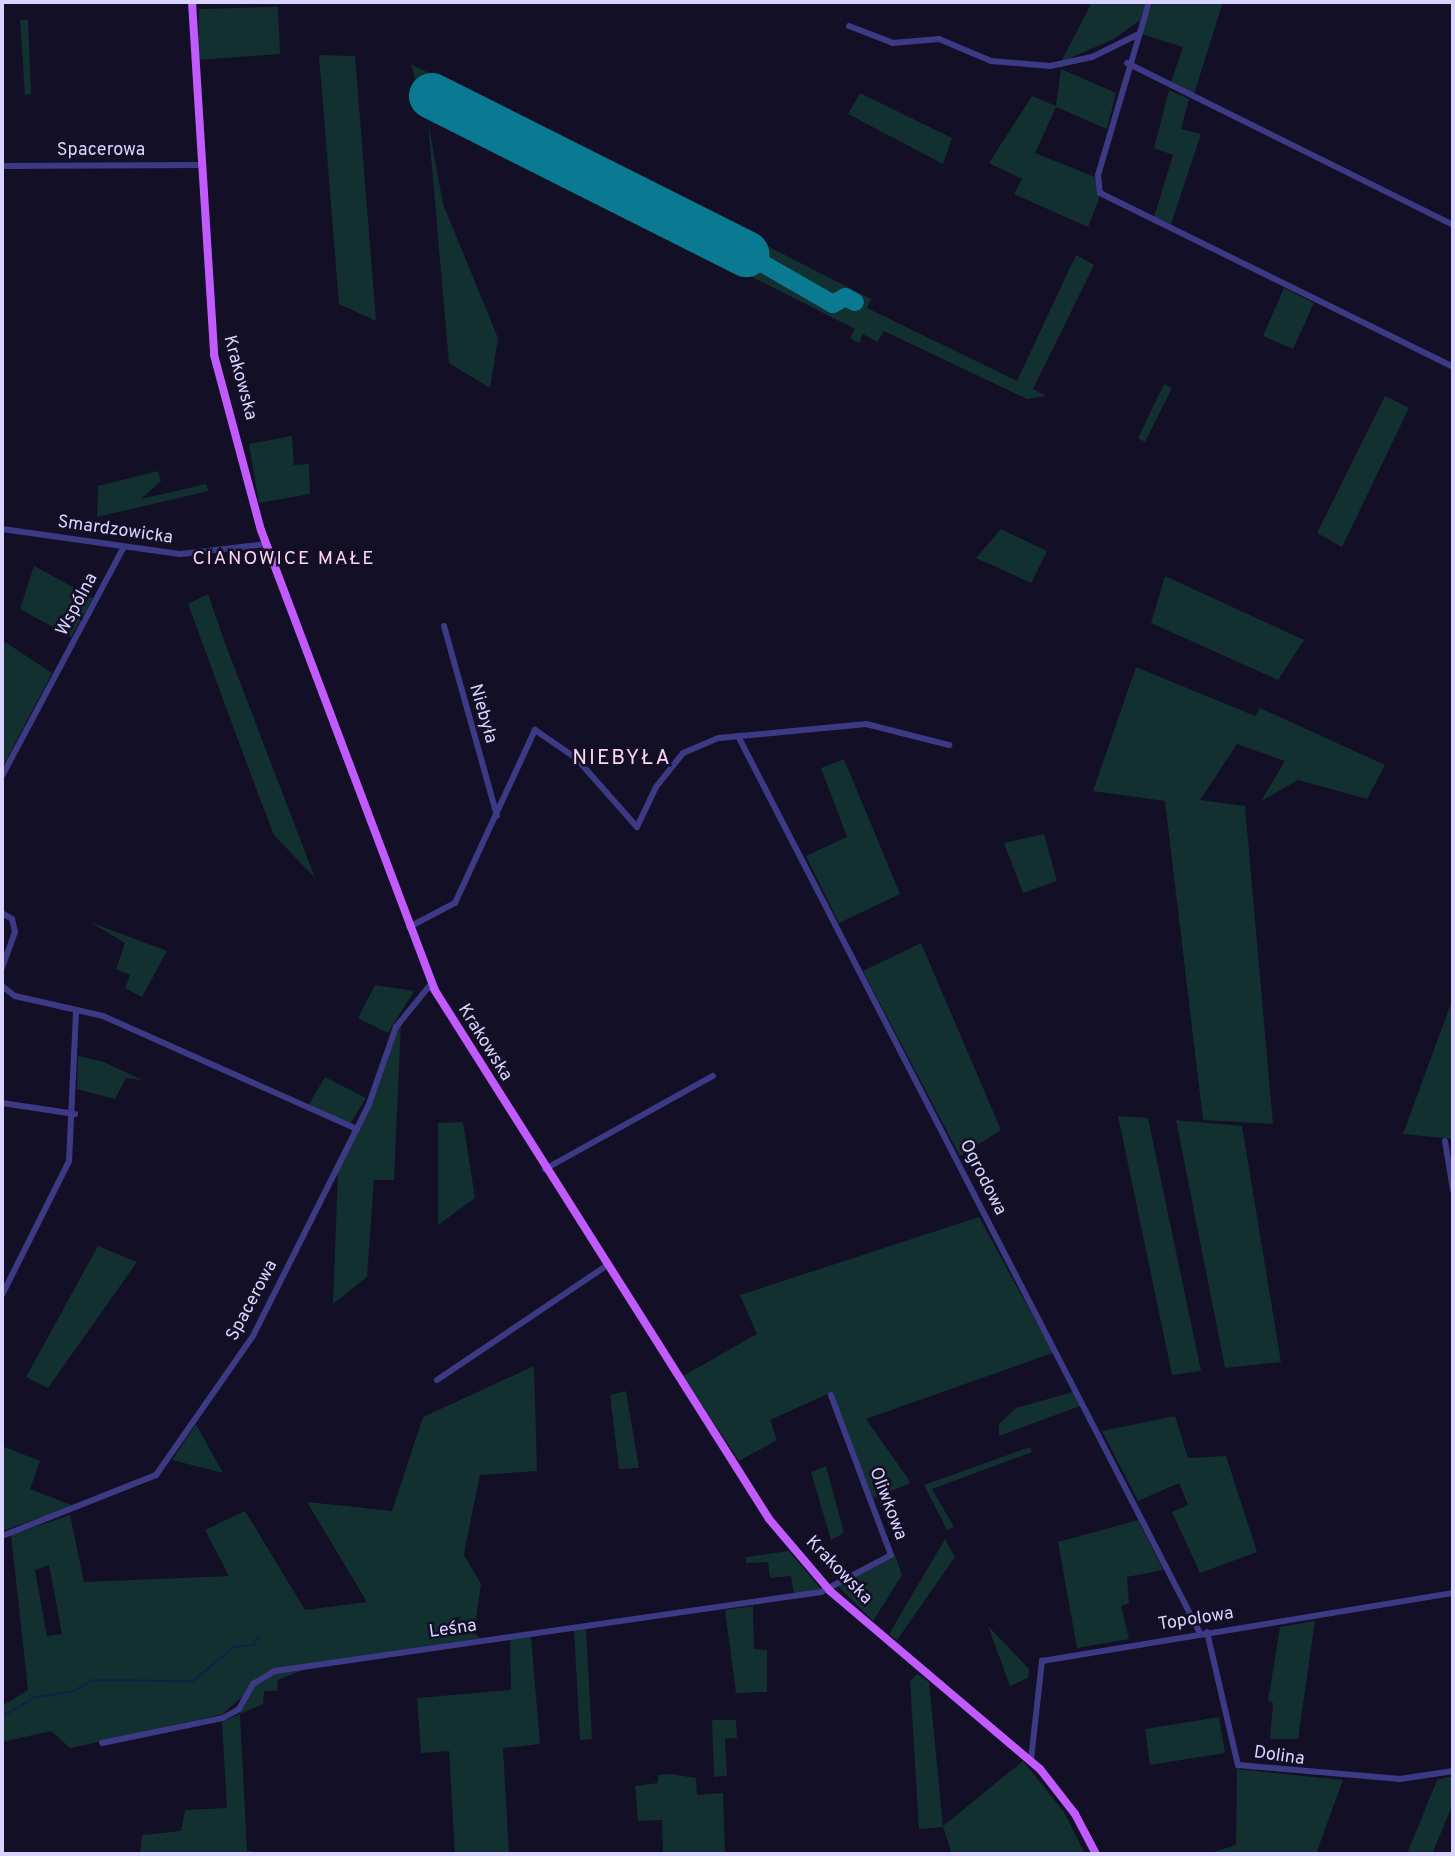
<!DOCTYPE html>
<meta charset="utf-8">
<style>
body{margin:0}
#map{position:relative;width:1455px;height:1856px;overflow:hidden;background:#130f26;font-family:Overpass,sans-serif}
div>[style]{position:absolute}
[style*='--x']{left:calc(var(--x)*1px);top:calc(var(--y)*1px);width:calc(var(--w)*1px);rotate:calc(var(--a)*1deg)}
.green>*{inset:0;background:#12302f}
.stream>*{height:2px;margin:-1px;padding:0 1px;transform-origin:1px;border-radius:1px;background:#0c2248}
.taxiway>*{height:18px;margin:-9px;padding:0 9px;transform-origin:9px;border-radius:9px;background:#0a7a92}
.runway>*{height:46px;margin:-23px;padding:0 23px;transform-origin:23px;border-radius:23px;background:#0a7a92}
.minor>*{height:6px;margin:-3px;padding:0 3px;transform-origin:3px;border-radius:3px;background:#3d3a85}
.major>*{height:8px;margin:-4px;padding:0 4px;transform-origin:4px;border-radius:4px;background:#c25bff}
span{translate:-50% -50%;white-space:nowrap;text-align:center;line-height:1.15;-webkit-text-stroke:5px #130f26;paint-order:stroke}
.street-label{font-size:18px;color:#d9d4ff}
.neighbourhood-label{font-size:19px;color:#ffd6f0;letter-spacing:2px}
.quarter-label{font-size:21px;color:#ffd6f0;letter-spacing:2px}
.frame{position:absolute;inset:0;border:4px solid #d9d4ff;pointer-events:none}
</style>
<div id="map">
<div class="green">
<i style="clip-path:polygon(1092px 2px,1147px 2px,1140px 20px,1114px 39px,1061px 62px)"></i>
<i style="clip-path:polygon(1153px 2px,1223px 2px,1194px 94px,1171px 82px,1183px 47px,1141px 34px)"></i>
<i style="clip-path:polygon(278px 7px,280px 54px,198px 60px,199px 9px)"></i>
<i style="clip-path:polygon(20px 20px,28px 20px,31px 94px,25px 95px)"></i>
<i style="clip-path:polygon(319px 55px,355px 56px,376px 321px,339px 304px)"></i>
<i style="clip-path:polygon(411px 64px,871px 299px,867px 308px,1017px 381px,1076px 255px,1094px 265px,1033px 389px,1046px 396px,1027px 399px,884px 331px,877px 342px,863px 334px,859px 343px,850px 338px,855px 329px,425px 112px)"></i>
<i style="clip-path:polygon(1061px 69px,1116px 93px,1107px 129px,1056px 107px,1035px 153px,1095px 177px,1099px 199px,1088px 227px,1014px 194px,1022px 179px,989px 163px,1032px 96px,1056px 106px)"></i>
<i style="clip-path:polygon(1169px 90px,1189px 99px,1181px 129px,1201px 134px,1171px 224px,1154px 217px,1173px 155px,1154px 148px)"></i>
<i style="clip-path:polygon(860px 93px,952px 138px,943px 164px,848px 114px)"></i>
<i style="clip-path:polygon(428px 122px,443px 204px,498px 338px,490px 388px,449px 363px)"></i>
<i style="clip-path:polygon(1284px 288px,1314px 303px,1293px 349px,1263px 336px)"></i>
<i style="clip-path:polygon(1164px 384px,1172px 388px,1145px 442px,1138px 438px)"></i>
<i style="clip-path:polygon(1385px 396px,1409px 408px,1342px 547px,1317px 533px)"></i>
<i style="clip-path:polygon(292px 436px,294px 465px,309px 464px,310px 494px,259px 503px,249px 444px)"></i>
<i style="clip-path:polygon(158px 471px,161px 481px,141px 499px,206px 484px,209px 491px,97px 517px,98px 486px)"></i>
<i style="clip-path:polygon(1001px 529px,1047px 551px,1031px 583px,976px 558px)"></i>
<i style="clip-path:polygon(34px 566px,93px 598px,71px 637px,20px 609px)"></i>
<i style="clip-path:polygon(1165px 576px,1304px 640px,1278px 680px,1151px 623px)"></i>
<i style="clip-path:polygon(208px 594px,225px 643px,315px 878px,274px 835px,254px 783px,188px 604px)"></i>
<i style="clip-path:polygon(2px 640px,52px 673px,2px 768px)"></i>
<i style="clip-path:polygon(1136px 667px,1255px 716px,1260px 708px,1385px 765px,1367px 799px,1298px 780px,1261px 801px,1285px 761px,1237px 744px,1200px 800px,1245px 806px,1273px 1124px,1203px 1120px,1165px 801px,1093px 791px)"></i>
<i style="clip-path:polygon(844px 759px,900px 894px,839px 923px,806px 856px,847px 837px,821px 768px)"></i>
<i style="clip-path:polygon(1044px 834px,1057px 881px,1023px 893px,1004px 843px)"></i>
<i style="clip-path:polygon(90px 922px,167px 951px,142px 997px,125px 988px,130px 975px,116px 969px,125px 943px)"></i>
<i style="clip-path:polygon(921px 943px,1001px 1130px,960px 1156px,863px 971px)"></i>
<i style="clip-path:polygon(375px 985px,414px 991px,388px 1033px,358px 1018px)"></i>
<i style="clip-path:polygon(1453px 998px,1453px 1139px,1403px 1134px)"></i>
<i style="clip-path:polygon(401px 1023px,394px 1180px,374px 1180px,367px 1277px,333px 1304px,338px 1172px)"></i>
<i style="clip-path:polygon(78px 1056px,104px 1062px,142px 1080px,126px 1078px,115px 1099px,77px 1089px)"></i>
<i style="clip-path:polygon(325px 1077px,366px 1098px,350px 1124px,308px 1106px)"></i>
<i style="clip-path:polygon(1118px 1116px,1148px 1118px,1201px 1371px,1172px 1375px)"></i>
<i style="clip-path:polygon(1176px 1120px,1242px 1126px,1281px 1362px,1225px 1368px)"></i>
<i style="clip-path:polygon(463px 1122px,475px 1198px,438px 1225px,438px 1123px)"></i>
<i style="clip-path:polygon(979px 1217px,1053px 1353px,866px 1419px,911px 1483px,873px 1498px,832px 1392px,770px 1420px,777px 1440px,739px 1461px,683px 1376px,757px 1334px,740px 1295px)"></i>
<i style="clip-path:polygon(98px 1246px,137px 1262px,48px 1388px,26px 1377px)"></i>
<i style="clip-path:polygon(evenodd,534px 1366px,537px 1471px,480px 1475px,466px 1543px,464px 1555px,481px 1584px,474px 1633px,480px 1638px,272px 1670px,223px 1714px,94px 1743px,70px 1748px,51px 1731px,2px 1742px,2px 1706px,28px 1690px,11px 1535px,70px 1515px,84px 1582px,229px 1576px,205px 1530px,245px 1511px,305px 1610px,367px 1602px,307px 1502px,392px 1511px,423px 1417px,534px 1366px,49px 1565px,62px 1634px,47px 1636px,35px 1570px,49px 1565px)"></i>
<i style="clip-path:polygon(626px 1391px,639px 1468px,619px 1469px,610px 1395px)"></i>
<i style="clip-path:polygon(1073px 1392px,1080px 1406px,999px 1436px,999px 1424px,1016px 1408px)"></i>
<i style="clip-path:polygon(1175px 1416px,1188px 1458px,1226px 1456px,1257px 1552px,1200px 1573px,1172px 1512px,1188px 1505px,1179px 1483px,1138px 1501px,1102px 1431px)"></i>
<i style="clip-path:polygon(196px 1424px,223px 1473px,172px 1460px)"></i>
<i style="clip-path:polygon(2px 1446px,40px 1461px,30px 1489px,74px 1506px,2px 1531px)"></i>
<i style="clip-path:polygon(1030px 1447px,1032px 1452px,932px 1489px,954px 1527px,947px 1530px,924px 1485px)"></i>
<i style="clip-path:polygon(826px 1466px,844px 1533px,831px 1540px,811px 1472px)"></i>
<i style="clip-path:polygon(1138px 1520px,1163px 1570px,1127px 1577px,1129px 1603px,1121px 1606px,1129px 1639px,1077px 1648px,1058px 1542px)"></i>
<i style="clip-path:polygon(945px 1539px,955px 1557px,897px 1640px,889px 1634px)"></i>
<i style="clip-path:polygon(789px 1551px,821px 1589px,794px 1594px,791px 1576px,770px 1578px,768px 1562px,746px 1563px,746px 1557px)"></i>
<i style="clip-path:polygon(895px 1555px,902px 1575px,873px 1621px,835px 1583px)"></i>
<i style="clip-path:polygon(753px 1606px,754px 1649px,767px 1650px,767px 1692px,736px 1693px,725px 1610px)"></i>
<i style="clip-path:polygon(1315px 1621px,1298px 1739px,1270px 1739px,1273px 1703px,1268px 1701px,1280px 1627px)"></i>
<i style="clip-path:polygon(988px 1626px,1029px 1669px,1028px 1678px,1010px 1686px)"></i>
<i style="clip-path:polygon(586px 1628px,592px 1739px,580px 1740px,574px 1629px)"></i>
<i style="clip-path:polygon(531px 1637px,540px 1744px,503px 1748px,509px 1854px,455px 1854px,449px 1751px,421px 1753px,417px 1698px,511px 1690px,510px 1639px)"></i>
<i style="clip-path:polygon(310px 1667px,278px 1680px,277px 1691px,264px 1691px,263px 1704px,240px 1714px,247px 1851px,274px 1854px,140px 1854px,142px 1835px,181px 1831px,185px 1810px,227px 1808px,222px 1722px,240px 1714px,254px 1686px,277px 1673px)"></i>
<i style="clip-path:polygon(917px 1674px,929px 1682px,943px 1826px,1023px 1761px,1064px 1812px,1085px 1854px,952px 1854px,943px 1827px,919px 1829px,910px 1681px)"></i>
<i style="clip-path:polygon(1219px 1717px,1225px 1753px,1150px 1765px,1145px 1729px)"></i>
<i style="clip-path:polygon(712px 1720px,736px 1720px,737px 1738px,725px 1739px,727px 1776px,714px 1777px)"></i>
<i style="clip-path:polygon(1237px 1769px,1343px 1780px,1316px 1854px,1207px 1854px,1236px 1845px)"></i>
<i style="clip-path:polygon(670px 1774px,696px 1778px,697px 1795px,723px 1793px,725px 1854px,663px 1854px,662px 1820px,638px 1821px,635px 1786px,658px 1783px,658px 1775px)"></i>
<i style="clip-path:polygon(1453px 1776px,1453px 1804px,1432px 1854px,1407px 1854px,1437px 1780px)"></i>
</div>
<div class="stream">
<i style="--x:2;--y:1717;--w:39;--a:-31"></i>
<i style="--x:35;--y:1697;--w:36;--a:-8"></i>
<i style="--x:71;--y:1692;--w:25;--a:-29"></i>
<i style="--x:93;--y:1680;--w:100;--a:0.6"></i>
<i style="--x:193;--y:1681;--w:53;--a:-39.7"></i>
<i style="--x:234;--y:1647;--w:20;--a:-6"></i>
<i style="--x:254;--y:1645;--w:11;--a:-63"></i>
</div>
<div class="taxiway">
<i style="--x:746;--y:254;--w:100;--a:29.9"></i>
<i style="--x:833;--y:304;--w:14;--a:-30"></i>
<i style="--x:845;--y:297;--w:11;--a:27"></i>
</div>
<div class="runway">
<i style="--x:432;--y:96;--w:352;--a:26.7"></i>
</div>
<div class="minor">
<i style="--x:1149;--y:2;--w:180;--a:106.4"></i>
<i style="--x:1098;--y:175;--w:18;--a:84"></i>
<i style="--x:1100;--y:193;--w:394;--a:26.2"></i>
<i style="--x:849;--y:26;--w:47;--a:21.1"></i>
<i style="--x:893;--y:43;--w:46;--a:-5"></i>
<i style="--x:939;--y:39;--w:56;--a:22.9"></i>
<i style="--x:991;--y:61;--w:59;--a:4.8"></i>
<i style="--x:1050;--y:66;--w:43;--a:-12.1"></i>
<i style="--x:1092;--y:57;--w:50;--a:-26.1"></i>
<i style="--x:1127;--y:63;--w:364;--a:26.4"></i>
<i style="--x:2;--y:166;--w:199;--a:-0.3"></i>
<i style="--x:2;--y:529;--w:181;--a:8"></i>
<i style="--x:181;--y:554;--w:86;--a:-6.7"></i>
<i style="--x:444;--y:626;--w:197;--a:74.4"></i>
<i style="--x:738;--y:736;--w:1009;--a:62.75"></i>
<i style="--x:2;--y:776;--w:259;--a:-62"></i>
<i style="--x:2;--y:913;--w:12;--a:31"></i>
<i style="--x:12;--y:919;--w:13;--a:77"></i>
<i style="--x:15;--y:932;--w:38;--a:110"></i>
<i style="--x:409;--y:927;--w:52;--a:-27.6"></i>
<i style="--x:455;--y:903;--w:191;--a:-65.2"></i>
<i style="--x:535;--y:730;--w:50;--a:34.3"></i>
<i style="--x:576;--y:758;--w:92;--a:48.5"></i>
<i style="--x:637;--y:827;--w:44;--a:-64.6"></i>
<i style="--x:656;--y:787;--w:43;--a:-51.5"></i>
<i style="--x:683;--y:753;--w:39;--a:-23"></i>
<i style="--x:719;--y:738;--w:148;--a:-5.4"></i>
<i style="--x:866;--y:724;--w:86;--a:14.2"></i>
<i style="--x:2;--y:986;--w:16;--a:38"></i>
<i style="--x:15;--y:996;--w:90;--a:12.8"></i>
<i style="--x:103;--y:1016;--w:278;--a:24"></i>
<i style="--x:2;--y:1103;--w:74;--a:8.6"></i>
<i style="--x:1445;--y:1141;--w:50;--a:80.7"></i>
<i style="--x:545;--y:1169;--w:192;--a:-29"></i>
<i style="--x:2;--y:1295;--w:150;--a:-63.4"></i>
<i style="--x:69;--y:1161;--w:151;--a:-87.3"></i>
<i style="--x:437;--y:1380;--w:204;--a:-34"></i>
<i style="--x:2;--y:1536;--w:166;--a:-21.6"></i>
<i style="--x:156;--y:1475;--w:169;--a:-55.1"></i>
<i style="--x:253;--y:1336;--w:259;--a:-63.4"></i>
<i style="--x:369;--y:1104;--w:82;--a:-70.7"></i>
<i style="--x:396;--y:1027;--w:55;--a:-50.9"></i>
<i style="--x:1207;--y:1632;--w:137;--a:76.9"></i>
<i style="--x:1238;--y:1765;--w:163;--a:4.9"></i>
<i style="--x:1400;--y:1779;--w:54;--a:-8.6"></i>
<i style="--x:102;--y:1743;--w:124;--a:-11.7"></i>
<i style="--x:223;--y:1718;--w:18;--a:-29"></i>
<i style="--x:239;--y:1709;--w:29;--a:-61"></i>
<i style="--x:253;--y:1684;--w:26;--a:-31"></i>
<i style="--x:275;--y:1671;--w:552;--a:-8.23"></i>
<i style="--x:821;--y:1592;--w:79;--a:-27.9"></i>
<i style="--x:891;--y:1555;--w:171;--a:-110.6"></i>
<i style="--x:1031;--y:1760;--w:100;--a:-83.7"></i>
<i style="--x:1042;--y:1661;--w:417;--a:-9.4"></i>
</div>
<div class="major">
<i style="--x:192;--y:2;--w:354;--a:86.4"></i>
<i style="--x:214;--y:355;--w:181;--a:75"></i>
<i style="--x:261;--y:530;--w:491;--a:69.3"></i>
<i style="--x:434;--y:989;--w:627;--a:57.7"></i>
<i style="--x:769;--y:1519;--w:94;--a:49.7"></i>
<i style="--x:830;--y:1591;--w:275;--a:40.3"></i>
<i style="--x:1040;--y:1769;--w:57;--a:52.1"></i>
<i style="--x:1075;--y:1814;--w:45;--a:62.3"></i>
</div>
<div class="street-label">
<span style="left:101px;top:151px">Spacerowa</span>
<span style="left:239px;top:378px;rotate:75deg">Krakowska</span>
<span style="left:115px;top:531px;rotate:8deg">Smardzowicka</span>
<span style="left:78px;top:605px;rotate:-62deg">Wspólna</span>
<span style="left:482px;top:714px;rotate:74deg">Niebyła</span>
<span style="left:484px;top:1043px;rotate:58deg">Krakowska</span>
<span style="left:982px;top:1178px;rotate:63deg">Ogrodowa</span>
<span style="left:253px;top:1301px;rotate:-62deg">Spacerowa</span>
<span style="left:887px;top:1504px;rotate:69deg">Oliwkowa</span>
<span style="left:838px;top:1571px;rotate:46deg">Krakowska</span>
<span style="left:1196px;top:1620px;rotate:-9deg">Topolowa</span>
<span style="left:453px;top:1630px;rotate:-8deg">Leśna</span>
<span style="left:1279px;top:1757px;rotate:8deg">Dolina</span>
</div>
<div class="neighbourhood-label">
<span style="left:284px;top:560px">CIANOWICE MAŁE</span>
</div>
<div class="quarter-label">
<span style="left:622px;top:759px">NIEBYŁA</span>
</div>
<div class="frame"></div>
</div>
